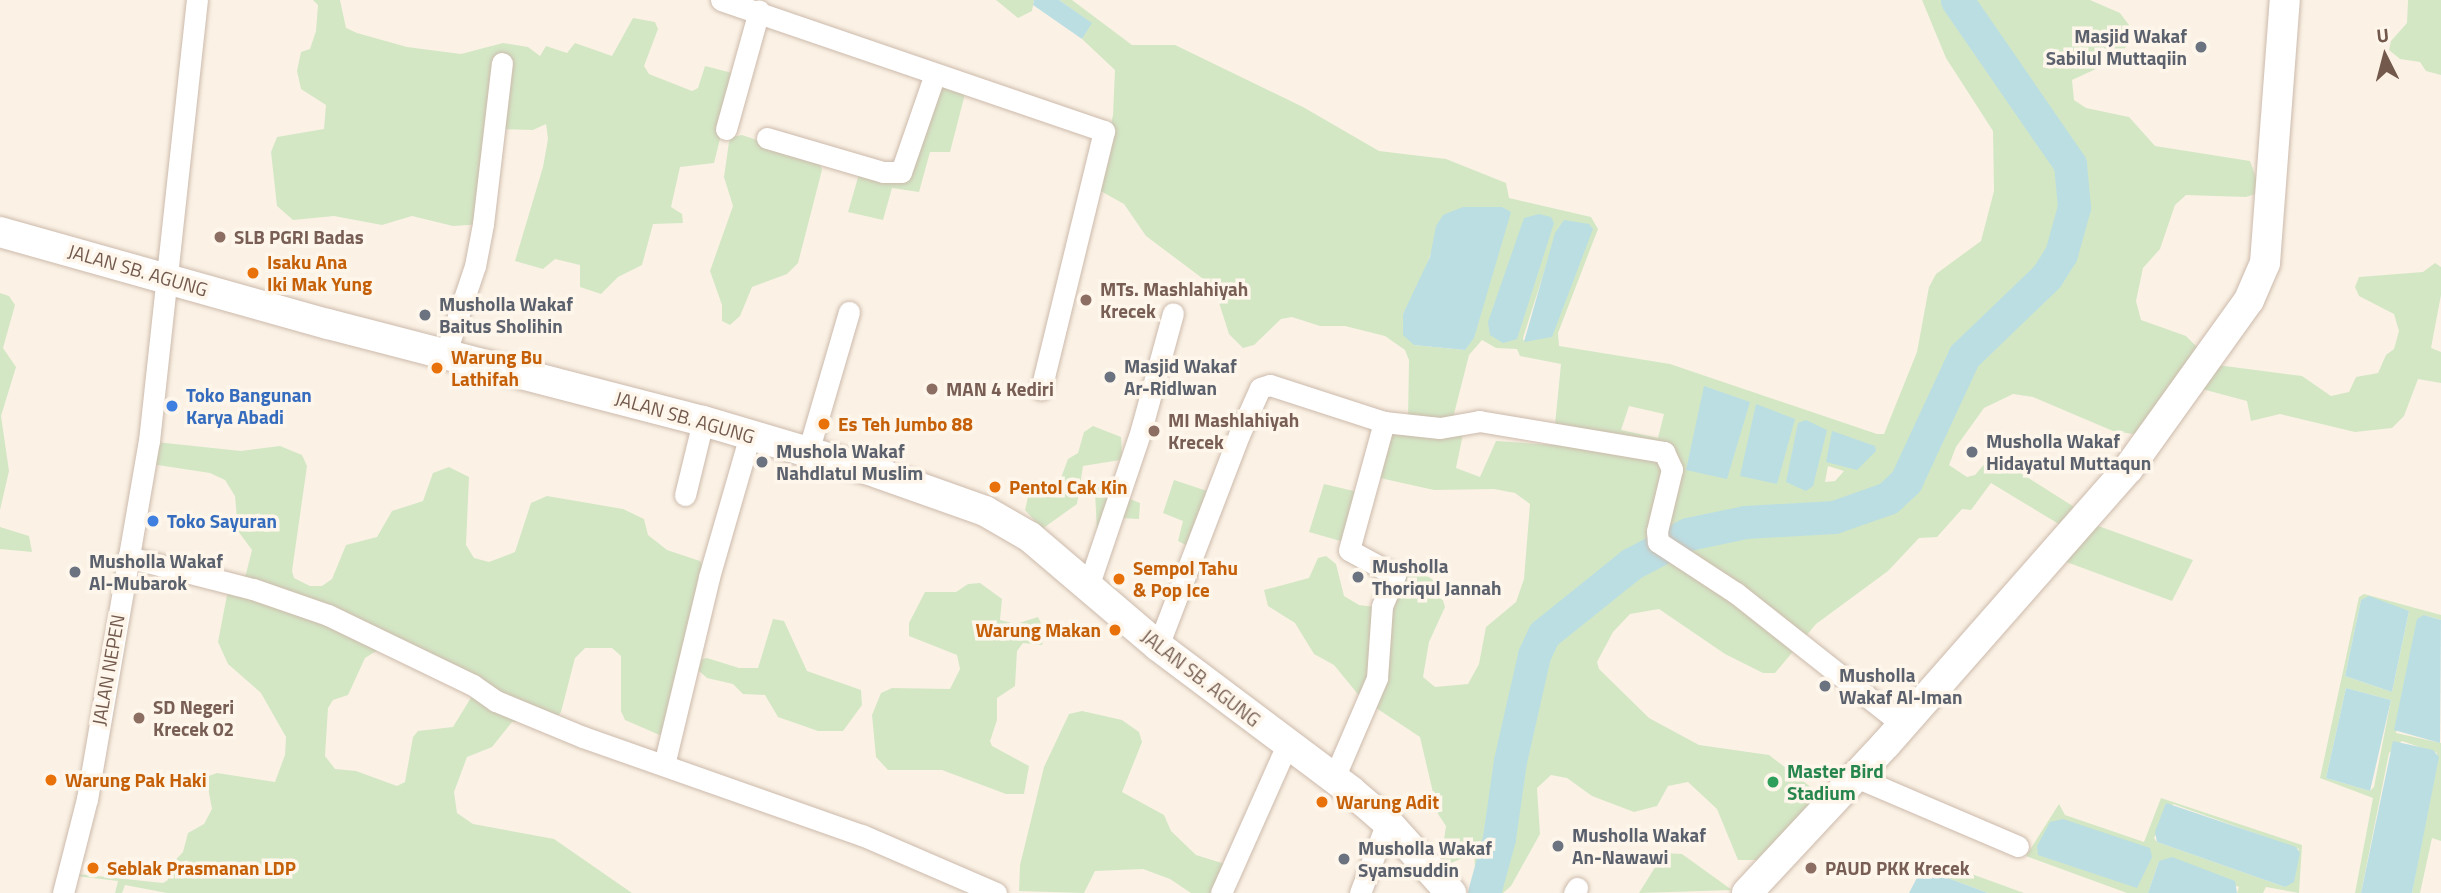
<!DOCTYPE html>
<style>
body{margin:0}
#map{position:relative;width:2441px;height:893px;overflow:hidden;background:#fbf2e5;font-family:"Titillium Web",sans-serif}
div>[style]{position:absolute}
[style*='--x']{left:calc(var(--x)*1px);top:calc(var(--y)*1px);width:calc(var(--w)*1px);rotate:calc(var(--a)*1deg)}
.green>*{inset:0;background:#d3e7c5}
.water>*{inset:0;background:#bbdee3}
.river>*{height:33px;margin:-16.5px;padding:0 16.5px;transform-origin:16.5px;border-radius:16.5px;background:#bbdee3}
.roads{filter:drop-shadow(0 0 2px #ccbaac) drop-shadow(0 0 2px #ccbaac)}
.street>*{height:21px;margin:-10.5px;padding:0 10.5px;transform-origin:10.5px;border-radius:10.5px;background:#fff}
.secondary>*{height:30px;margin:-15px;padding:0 15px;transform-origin:15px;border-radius:15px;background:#fff}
.dots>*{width:19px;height:19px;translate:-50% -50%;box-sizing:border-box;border:4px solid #fef6eb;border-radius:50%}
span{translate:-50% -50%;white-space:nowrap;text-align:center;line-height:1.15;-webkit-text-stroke:7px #fef6eb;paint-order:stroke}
.worship-label{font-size:19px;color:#5b616d;font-weight:700}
.right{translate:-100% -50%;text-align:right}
.left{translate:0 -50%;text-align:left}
.education-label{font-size:19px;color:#785e54;font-weight:700}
.food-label{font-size:19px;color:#c56008;font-weight:700}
.street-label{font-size:19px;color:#72594c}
.shop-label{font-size:19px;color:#366cbe;font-weight:700}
.leisure-label{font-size:19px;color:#27864d;font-weight:700}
.north{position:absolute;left:2350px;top:21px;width:70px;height:70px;-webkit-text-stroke:5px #fef6eb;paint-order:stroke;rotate:354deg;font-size:19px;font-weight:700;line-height:28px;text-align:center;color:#72594c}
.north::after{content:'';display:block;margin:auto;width:24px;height:32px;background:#72594c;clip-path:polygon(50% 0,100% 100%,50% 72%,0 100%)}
</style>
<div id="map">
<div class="green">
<i style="clip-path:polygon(313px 0,340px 0,346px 28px,357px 33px,407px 47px,461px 54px,503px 43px,528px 47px,540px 56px,546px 46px,567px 53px,575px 43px,612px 56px,633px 18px,655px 22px,658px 29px,644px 66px,649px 74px,692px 91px,698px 88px,705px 66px,736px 74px,714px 163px,680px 167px,671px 207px,682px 214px,683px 223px,653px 224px,642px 265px,618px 277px,601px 294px,580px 287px,580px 265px,555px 259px,543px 269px,515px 261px,543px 167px,548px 139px,546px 124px,533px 130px,504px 129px,483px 224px,453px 226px,412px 216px,382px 225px,334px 216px,293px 220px,277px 206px,271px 152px,277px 137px,324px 129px,326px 105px,301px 89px,297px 71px,301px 52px,310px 49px,316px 31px,318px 5px)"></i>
<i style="clip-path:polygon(996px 0,1034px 0,1032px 11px,1018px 18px)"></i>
<i style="clip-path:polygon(evenodd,1059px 0,1072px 0,1132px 45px,1175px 45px,1303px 107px,1379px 151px,1446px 159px,1506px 183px,1509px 198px,1591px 217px,1598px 229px,1558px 333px,1559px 346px,1670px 364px,1877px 434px,1884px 434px,1917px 352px,1929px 287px,1936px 274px,1981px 241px,1994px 191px,1993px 131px,1946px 58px,1922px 0,2090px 0,2120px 13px,2129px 25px,2128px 45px,2111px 62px,2072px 80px,2074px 100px,2086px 108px,2129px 117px,2155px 146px,2250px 161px,2258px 183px,2255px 194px,2246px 197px,2186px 195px,2175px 205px,2160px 249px,2143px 268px,2136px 301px,2141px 320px,2186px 336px,2197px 347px,2140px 430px,2133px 434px,2113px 431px,2033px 397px,2013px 394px,1984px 408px,1956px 447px,1949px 465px,1967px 477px,1975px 475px,1992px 455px,2079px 510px,2067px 529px,1991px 483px,1971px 510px,1962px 509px,1937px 537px,1919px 538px,1888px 571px,1816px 624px,1775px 673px,1763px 673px,1725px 654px,1659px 609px,1630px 614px,1613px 632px,1597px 662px,1599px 669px,1649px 718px,1699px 745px,1769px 755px,1816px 791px,1819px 798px,1769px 852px,1757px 860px,1738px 860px,1717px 809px,1688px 782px,1668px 786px,1657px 806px,1634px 812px,1592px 796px,1567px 778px,1551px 775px,1537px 788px,1540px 834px,1511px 886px,1503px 893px,1477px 893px,1474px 854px,1445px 865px,1441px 860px,1446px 826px,1438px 814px,1420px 737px,1361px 698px,1334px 665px,1314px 654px,1295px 623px,1268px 606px,1264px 590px,1309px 578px,1318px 558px,1326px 556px,1336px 564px,1344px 596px,1359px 605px,1375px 607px,1395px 575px,1425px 574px,1438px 584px,1445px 607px,1429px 642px,1423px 677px,1435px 687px,1468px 684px,1479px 664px,1486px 627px,1516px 602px,1524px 579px,1530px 504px,1515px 493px,1494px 489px,1434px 490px,1380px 478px,1386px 432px,1463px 434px,1456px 468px,1480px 477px,1496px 441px,1553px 445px,1561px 364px,1520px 356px,1517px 349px,1496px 348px,1482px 340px,1469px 355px,1453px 418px,1408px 419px,1409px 360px,1405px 350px,1385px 336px,1345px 326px,1320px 326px,1292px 317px,1281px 319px,1254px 345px,1243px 348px,1229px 334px,1214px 287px,1146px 236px,1124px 204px,1097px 189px,1113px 115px,1115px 70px,1082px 39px,1091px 23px,1059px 0,1463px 207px,1487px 208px,1465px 350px,1414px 345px,1403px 314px,1419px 286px,1434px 245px,1463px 207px,1059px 0,1560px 222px,1524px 342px,1523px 338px,1560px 222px,1059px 0,1629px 406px,1664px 414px,1658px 438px,1621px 430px,1629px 406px,1059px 0,1828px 466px,1844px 471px,1835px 481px,1825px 482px,1828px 466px)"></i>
<i style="clip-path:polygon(2408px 0,2441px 0,2441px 75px,2426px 71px,2420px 62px,2400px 59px,2389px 50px,2391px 41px,2407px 23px)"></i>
<i style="clip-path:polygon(935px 83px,966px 90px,950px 152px,930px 152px,919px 192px,892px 188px,883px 220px,848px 212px,859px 174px,897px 178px)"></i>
<i style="clip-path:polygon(742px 135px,819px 161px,822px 170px,798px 263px,787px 274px,752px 287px,740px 316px,730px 325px,722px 321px,722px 305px,710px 271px,733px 206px,724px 177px,729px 142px,731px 137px)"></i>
<i style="clip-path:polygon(2435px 263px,2441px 267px,2441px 295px,2431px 348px,2441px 352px,2441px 383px,2418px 379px,2404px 416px,2392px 428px,2355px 432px,2280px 414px,2251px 421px,2247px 401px,2202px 389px,2217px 365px,2302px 376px,2331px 396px,2349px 392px,2356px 377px,2378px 373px,2386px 355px,2394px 349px,2399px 331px,2394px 314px,2359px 296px,2355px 287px,2359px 277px,2423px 272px)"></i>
<i style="clip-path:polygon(0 293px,9px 296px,15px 305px,3px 348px,16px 367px,1px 416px,9px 471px,0 510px)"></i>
<i style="clip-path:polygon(1093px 426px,1121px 437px,1122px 456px,1120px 460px,1083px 466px,1077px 504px,1042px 529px,1025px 510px,1028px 497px,1055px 494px,1068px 459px,1078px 453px,1084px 432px)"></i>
<i style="clip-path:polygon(evenodd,156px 442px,241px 451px,280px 446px,302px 455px,307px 466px,292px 571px,294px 578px,310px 586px,322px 586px,332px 579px,346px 545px,377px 537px,392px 511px,423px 501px,433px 473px,449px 467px,469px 477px,466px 545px,474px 558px,489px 562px,515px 552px,531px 503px,547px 496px,623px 509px,644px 519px,648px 535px,667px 550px,700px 561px,705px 570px,662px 736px,625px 720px,621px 711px,621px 656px,612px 648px,585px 648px,575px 658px,561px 712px,553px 722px,512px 722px,492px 747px,467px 757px,454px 792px,457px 813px,473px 824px,554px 839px,632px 893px,167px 893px,125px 885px,122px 893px,115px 893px,118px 881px,76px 876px,68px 873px,163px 883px,168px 880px,166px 870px,183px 852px,188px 833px,204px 824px,212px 809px,206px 777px,217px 773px,275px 782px,285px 755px,286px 737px,261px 693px,228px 664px,218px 642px,227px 595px,246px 574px,252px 550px,238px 531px,235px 496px,225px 480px,210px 473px,151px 464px,156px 442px,378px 650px,472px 696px,453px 727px,418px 731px,413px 737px,405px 782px,397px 786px,356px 771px,335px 769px,325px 756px,328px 708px,333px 700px,348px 695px,365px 658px,378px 650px)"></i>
<i style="clip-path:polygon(1102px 479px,1118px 483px,1125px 497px,1140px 503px,1139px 519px,1120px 518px,1097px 530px,1095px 493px)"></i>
<i style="clip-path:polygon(1174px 480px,1210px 492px,1188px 546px,1178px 541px,1183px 521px,1163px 513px)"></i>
<i style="clip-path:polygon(1324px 484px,1358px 492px,1344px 542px,1309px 532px)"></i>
<i style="clip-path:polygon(2090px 523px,2193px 560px,2172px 601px,2061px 560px)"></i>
<i style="clip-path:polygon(0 527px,29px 536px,32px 552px,0 549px)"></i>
<i style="clip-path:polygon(980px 583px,1002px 599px,1000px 620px,1016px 624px,1038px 617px,1046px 634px,1042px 645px,1023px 643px,1017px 651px,1015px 686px,997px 698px,997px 720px,990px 741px,992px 746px,1029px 766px,1024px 794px,1006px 794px,942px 770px,888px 770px,876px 757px,872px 715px,881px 693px,892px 688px,950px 689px,960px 669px,957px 655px,909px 636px,909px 623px,925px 592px,956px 592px,968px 584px)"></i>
<i style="clip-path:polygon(evenodd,2364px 594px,2441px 615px,2441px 620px,2424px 615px,2396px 733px,2441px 743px,2441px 841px,2432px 838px,2420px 893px,2412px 893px,2437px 753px,2402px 741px,2389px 753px,2361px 893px,2355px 893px,2373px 798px,2320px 778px,2359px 597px,2364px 594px,2361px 600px,2409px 611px,2392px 692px,2345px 676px,2361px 600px,2364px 594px,2346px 688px,2391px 700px,2374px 787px,2370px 791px,2326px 778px,2346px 688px)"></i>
<i style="clip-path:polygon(773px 619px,784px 621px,807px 671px,861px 690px,862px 705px,843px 731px,818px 731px,778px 717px,765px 695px,743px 694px,733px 684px,707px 678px,698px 670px,702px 659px,707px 658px,739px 668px,758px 668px)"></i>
<i style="clip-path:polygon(1082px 711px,1122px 720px,1139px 732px,1142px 742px,1122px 792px,1164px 815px,1171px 831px,1196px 855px,1225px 864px,1216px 893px,1191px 893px,1170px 879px,1143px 869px,1095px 871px,1084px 893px,1019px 891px,1020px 865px,1044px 767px,1069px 714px)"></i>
<i style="clip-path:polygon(evenodd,2161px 798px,2302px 845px,2299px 893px,2266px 887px,2263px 893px,2237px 893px,2239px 887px,2159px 861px,2148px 893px,2127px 893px,2026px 856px,2059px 804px,2065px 815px,2144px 842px,2161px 798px,2173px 804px,2299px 849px,2285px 887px,2157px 842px,2154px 838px,2173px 804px)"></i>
<i style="clip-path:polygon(1664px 853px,1682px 854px,1732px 890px,1639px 893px)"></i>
<i style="clip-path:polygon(1944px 864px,2024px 893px,1988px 893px,1929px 871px)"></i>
</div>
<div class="water">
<i style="clip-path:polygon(1034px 0,1059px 0,1092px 23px,1082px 39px,1033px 5px)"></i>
<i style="clip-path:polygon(1463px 207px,1502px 207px,1511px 212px,1474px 338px,1465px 350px,1414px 345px,1403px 335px,1403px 314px,1430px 257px,1436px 226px,1443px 215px)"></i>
<i style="clip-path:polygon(1539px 214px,1551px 217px,1554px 223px,1517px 339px,1503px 343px,1490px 335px,1488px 322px,1524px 218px)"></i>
<i style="clip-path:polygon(1564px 220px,1589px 224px,1593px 229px,1552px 337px,1524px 342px,1555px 233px)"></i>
<i style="clip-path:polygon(1704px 386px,1750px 402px,1727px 479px,1686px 470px)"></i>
<i style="clip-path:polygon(1756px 404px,1795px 419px,1777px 484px,1740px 476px)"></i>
<i style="clip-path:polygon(1806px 420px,1827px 430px,1813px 486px,1806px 491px,1786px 482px,1798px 423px)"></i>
<i style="clip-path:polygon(1832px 431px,1875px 446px,1876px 451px,1857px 470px,1826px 462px)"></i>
<i style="clip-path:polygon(2369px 596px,2409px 611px,2392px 692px,2345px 676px,2361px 600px)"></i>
<i style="clip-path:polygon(2424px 615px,2441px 620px,2440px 743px,2394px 730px,2417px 619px)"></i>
<i style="clip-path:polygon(2346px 688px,2391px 700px,2370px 791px,2326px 778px)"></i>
<i style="clip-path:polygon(2393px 741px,2433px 750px,2439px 757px,2412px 893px,2361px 893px)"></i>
<i style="clip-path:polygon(2166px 803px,2296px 847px,2300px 853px,2294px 882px,2285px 887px,2157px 842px,2155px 832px)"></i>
<i style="clip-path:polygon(2063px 819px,2150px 848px,2152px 857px,2137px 888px,2038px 855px,2037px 846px,2050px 822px)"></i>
<i style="clip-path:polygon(2172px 857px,2235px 881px,2237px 893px,2148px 893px,2159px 861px)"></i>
<i style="clip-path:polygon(1921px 870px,1929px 871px,1988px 893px,1909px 893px)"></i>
</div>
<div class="river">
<i style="--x:1484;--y:893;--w:57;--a:-74.7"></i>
<i style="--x:1499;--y:838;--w:78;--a:-81.9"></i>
<i style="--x:1510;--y:761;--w:109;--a:-77.2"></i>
<i style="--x:1534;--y:655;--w:23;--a:-65"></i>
<i style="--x:1544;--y:634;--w:112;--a:-38.8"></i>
<i style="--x:1631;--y:564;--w:64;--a:-27.8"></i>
<i style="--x:1688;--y:534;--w:58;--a:-11.9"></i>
<i style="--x:1745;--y:522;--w:89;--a:-3.2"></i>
<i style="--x:1834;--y:517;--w:57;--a:-19.4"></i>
<i style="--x:1888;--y:498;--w:25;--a:-43"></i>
<i style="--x:1906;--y:481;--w:138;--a:-65.1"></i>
<i style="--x:1964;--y:356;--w:115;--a:-43.9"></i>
<i style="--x:2047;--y:276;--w:26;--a:-58"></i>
<i style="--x:2061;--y:254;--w:49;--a:-74.5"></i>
<i style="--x:2074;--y:207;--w:43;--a:-95.3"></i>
<i style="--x:2070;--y:164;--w:199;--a:-124.6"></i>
</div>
<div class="roads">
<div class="street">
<i style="--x:721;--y:0;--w:405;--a:18.9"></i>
<i style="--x:1104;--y:131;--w:266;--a:103.7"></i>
<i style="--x:726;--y:129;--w:123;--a:-74.4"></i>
<i style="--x:767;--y:138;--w:121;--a:16.3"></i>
<i style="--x:883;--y:172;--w:18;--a:0"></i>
<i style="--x:901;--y:172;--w:104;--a:-70.9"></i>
<i style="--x:446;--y:352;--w:91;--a:-71.4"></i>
<i style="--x:475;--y:266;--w:43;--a:-79.2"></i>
<i style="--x:483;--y:224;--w:162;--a:-83.3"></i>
<i style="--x:808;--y:452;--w:146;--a:-73.7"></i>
<i style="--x:685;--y:495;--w:76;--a:-76.3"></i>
<i style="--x:128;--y:557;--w:129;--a:14.4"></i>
<i style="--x:253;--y:589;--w:79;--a:19.1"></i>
<i style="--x:328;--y:615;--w:161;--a:25.8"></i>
<i style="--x:473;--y:685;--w:28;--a:35"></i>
<i style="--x:496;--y:701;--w:94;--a:22.5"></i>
<i style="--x:583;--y:737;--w:296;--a:19.4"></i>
<i style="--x:862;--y:835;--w:146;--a:23.4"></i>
<i style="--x:1089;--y:584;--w:163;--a:-71.3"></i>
<i style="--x:1141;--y:430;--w:121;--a:-74.7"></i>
<i style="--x:1158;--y:646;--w:226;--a:-69"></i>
<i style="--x:1239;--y:435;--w:51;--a:-65.9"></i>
<i style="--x:1260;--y:388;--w:10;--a:-17"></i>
<i style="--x:1270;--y:385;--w:120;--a:18"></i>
<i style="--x:1384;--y:422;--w:56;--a:6.1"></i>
<i style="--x:1440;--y:428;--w:40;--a:-10"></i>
<i style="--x:1479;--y:421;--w:188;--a:9.5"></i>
<i style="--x:1664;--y:452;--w:19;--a:65"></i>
<i style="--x:1672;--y:469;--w:64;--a:103.6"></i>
<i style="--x:1657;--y:531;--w:11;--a:85"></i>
<i style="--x:1658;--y:542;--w:93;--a:33.2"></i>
<i style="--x:1736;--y:593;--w:213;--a:38.3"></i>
<i style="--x:664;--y:765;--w:193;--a:-76.5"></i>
<i style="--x:709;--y:577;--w:148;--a:-73.9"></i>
<i style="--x:1856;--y:777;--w:176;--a:23.1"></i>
<i style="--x:1334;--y:778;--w:109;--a:-66.7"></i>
<i style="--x:1377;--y:678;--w:72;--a:-86"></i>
<i style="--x:1382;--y:606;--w:34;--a:-67"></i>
<i style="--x:1395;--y:575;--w:52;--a:-151.5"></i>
<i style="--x:1349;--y:550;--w:133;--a:-74.7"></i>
<i style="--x:63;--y:893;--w:97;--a:-75.7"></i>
<i style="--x:87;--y:799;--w:363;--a:-80.2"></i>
<i style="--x:149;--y:441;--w:444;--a:-83.8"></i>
<i style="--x:1221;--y:893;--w:162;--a:-66"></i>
<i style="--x:1360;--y:893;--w:76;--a:-69.2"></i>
<i style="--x:1574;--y:893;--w:6;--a:-59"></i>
</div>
<div class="secondary">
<i style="--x:0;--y:232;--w:341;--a:15.7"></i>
<i style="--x:328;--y:324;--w:387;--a:14.5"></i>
<i style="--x:703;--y:421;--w:183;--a:16.5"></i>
<i style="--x:878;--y:473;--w:114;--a:19.6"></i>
<i style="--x:985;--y:511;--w:52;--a:30"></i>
<i style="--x:1030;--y:537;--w:168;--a:40.4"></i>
<i style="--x:1158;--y:646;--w:241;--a:36.9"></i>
<i style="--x:1351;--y:791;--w:48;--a:40.7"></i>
<i style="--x:1387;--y:822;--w:96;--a:48"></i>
<i style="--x:1747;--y:893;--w:204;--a:-47"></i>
<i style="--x:1886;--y:744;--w:366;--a:-48.7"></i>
<i style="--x:2128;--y:469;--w:208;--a:-54.4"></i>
<i style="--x:2249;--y:300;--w:40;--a:-66.6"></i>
<i style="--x:2265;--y:263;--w:264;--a:-85.7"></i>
</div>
</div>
<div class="dots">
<i style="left:2201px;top:47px;background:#6b7280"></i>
<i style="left:220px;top:237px;background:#8d6e63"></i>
<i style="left:253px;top:273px;background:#e8710a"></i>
<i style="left:1086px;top:300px;background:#8d6e63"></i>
<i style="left:425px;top:315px;background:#6b7280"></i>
<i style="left:437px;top:368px;background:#e8710a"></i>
<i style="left:1110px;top:377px;background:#6b7280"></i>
<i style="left:932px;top:389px;background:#8d6e63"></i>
<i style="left:172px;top:406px;background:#3f7fe0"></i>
<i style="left:824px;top:424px;background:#e8710a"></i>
<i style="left:1154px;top:431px;background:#8d6e63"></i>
<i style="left:1972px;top:452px;background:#6b7280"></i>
<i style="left:762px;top:462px;background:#6b7280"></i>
<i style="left:995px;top:487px;background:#e8710a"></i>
<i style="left:153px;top:521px;background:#3f7fe0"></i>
<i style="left:75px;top:572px;background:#6b7280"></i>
<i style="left:1358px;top:577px;background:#6b7280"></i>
<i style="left:1119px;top:579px;background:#e8710a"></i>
<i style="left:1115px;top:630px;background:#e8710a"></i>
<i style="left:1825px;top:686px;background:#6b7280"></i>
<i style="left:139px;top:718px;background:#8d6e63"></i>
<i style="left:51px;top:780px;background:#e8710a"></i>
<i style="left:1773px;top:782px;background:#2e9e5b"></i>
<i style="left:1322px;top:802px;background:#e8710a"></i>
<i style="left:1558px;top:846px;background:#6b7280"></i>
<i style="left:1344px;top:859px;background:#6b7280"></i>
<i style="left:93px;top:868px;background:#e8710a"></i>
<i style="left:1811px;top:868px;background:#8d6e63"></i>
</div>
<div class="worship-label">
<span class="right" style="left:2187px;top:47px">Masjid Wakaf<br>Sabilul Muttaqiin</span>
<span class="left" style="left:439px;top:315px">Musholla Wakaf<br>Baitus Sholihin</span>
<span class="left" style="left:1124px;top:377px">Masjid Wakaf<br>Ar-Ridlwan</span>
<span class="left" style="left:1986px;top:452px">Musholla Wakaf<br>Hidayatul Muttaqun</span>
<span class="left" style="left:776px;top:462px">Mushola Wakaf<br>Nahdlatul Muslim</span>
<span class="left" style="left:89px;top:572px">Musholla Wakaf<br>Al-Mubarok</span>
<span class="left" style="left:1372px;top:577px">Musholla<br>Thoriqul Jannah</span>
<span class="left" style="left:1839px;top:686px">Musholla<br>Wakaf Al-Iman</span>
<span class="left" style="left:1572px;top:846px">Musholla Wakaf<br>An-Nawawi</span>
<span class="left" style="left:1358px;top:859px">Musholla Wakaf<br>Syamsuddin</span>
</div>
<div class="education-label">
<span class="left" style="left:234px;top:237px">SLB PGRI Badas</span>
<span class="left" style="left:1100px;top:300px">MTs. Mashlahiyah<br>Krecek</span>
<span class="left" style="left:946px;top:389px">MAN 4 Kediri</span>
<span class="left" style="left:1168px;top:431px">MI Mashlahiyah<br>Krecek</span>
<span class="left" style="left:153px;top:718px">SD Negeri<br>Krecek 02</span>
<span class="left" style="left:1825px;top:868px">PAUD PKK Krecek</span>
</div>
<div class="food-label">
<span class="left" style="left:267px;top:273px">Isaku Ana<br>Iki Mak Yung</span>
<span class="left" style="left:451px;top:368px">Warung Bu<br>Lathifah</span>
<span class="left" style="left:838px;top:424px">Es Teh Jumbo 88</span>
<span class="left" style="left:1009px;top:487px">Pentol Cak Kin</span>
<span class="left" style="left:1133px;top:579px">Sempol Tahu<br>&amp; Pop Ice</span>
<span class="right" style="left:1101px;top:630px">Warung Makan</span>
<span class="left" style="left:65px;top:780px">Warung Pak Haki</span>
<span class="left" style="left:1336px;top:802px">Warung Adit</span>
<span class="left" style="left:107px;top:868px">Seblak Prasmanan LDP</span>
</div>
<div class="street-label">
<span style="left:138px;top:270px;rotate:16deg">JALAN SB. AGUNG</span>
<span style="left:685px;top:417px;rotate:16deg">JALAN SB. AGUNG</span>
<span style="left:108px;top:670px;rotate:-80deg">JALAN NEPEN</span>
<span style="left:1201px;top:678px;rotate:38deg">JALAN SB. AGUNG</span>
</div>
<div class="shop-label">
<span class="left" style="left:186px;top:406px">Toko Bangunan<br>Karya Abadi</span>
<span class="left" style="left:167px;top:521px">Toko Sayuran</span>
</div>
<div class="leisure-label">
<span class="left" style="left:1787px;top:782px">Master Bird<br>Stadium</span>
</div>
<div class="north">U</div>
</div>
